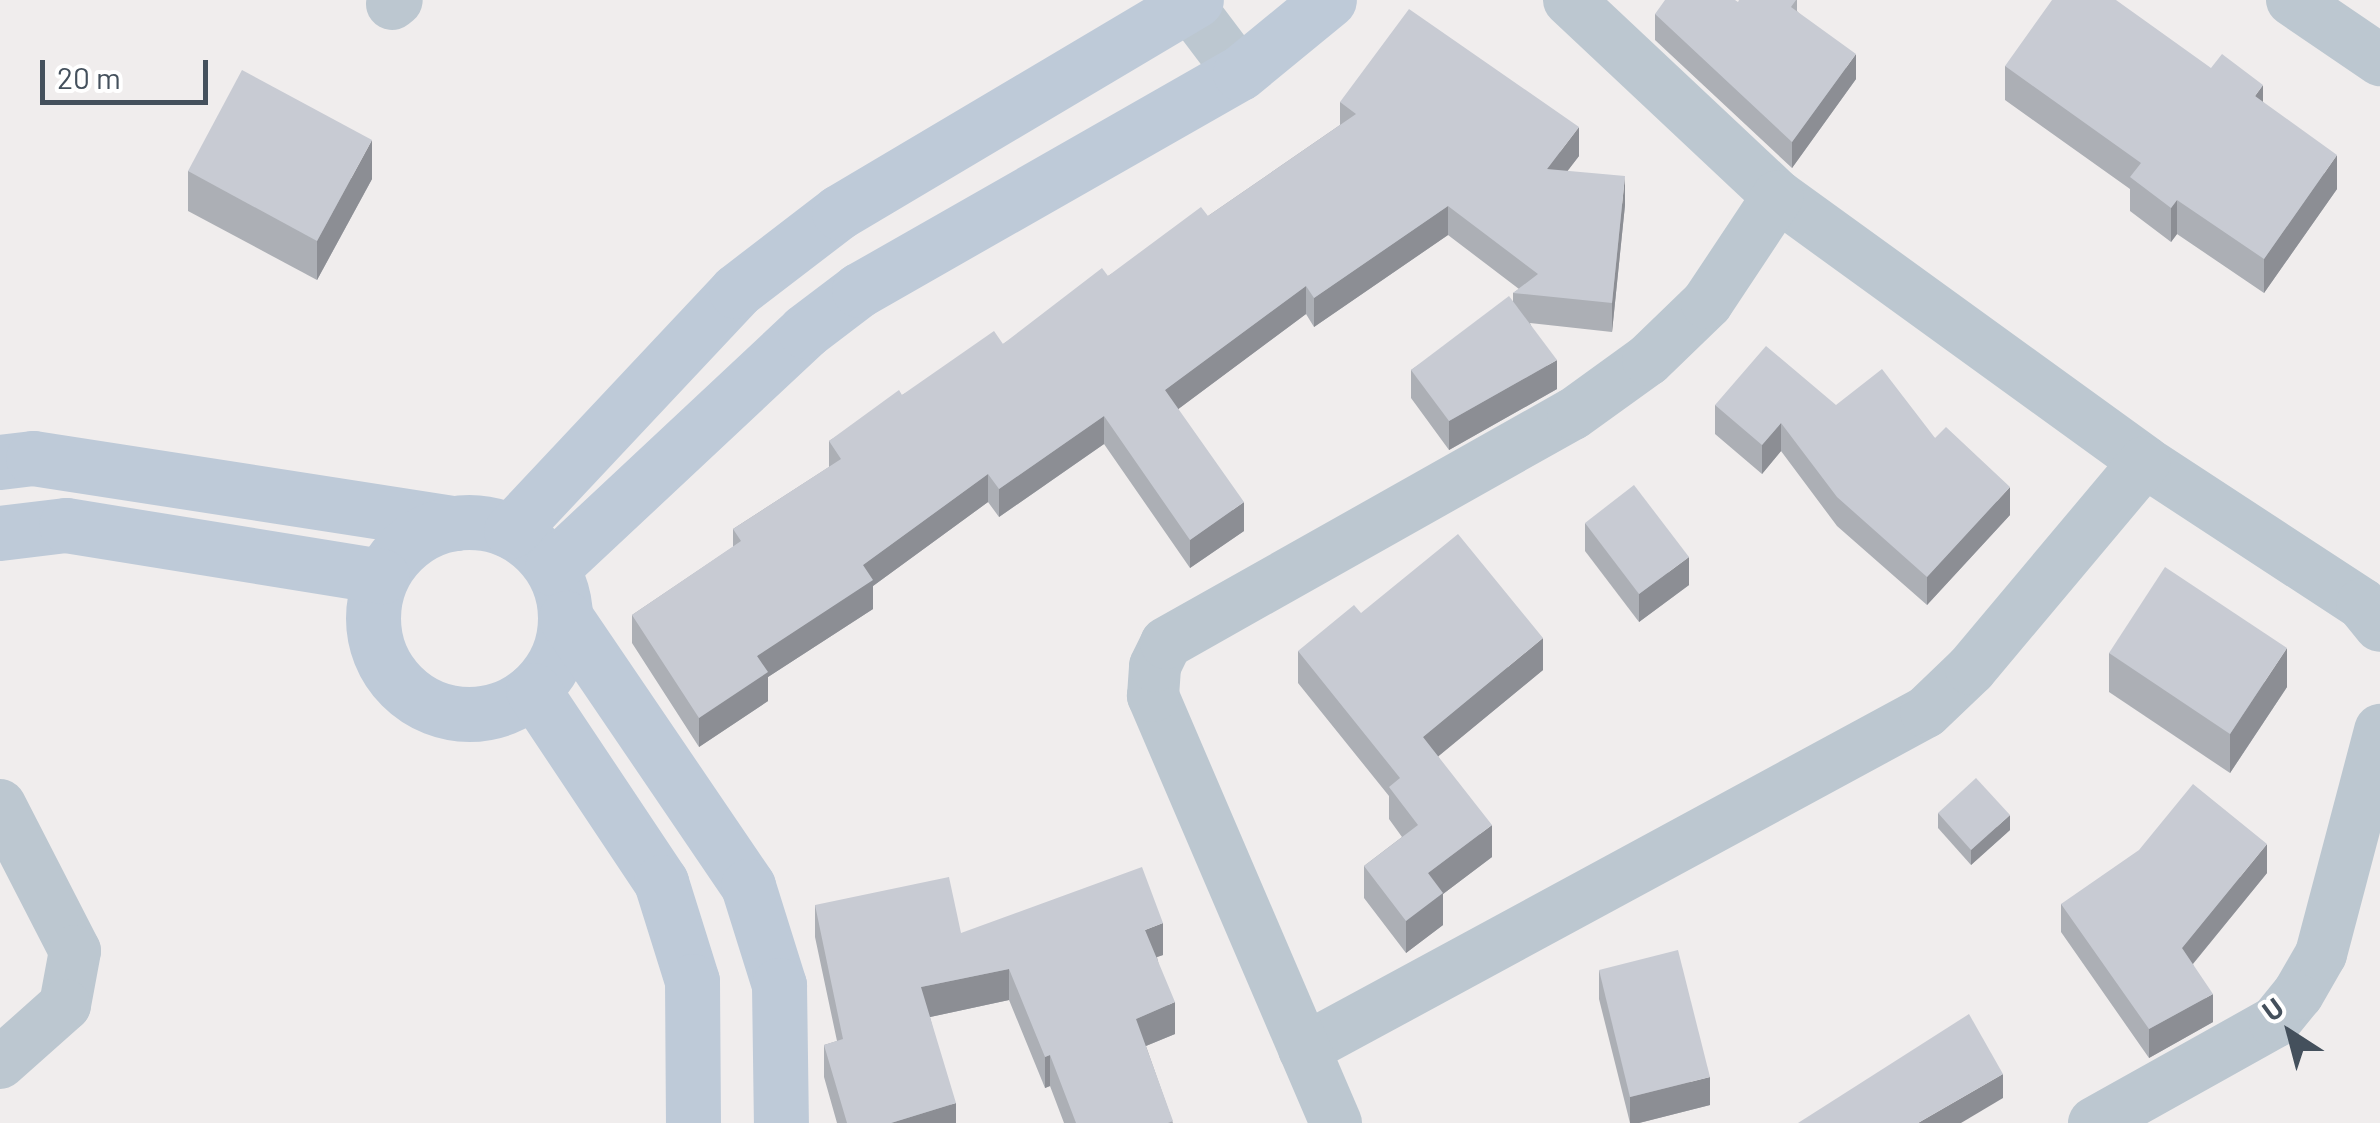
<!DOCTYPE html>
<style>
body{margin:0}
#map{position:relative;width:2380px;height:1123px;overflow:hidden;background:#f0eded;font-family:Barlow,sans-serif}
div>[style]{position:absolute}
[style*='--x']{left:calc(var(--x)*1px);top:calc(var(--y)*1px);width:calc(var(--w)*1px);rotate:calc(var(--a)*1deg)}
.street>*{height:52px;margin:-26px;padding:0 26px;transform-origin:26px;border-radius:26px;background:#bcc7d0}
.secondary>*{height:55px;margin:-27.5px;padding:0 27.5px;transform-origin:27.5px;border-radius:27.5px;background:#becad8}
.secondary>.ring{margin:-27.5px;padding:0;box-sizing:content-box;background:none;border:55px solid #becad8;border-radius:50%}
.wall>*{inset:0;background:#acafb5}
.shaded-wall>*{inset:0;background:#8c8e94}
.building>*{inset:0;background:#c8cbd3}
span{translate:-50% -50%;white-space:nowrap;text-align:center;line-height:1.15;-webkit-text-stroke:8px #fff;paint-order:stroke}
.north{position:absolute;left:2240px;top:983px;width:100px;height:100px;-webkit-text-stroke:8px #fff;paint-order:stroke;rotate:324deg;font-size:28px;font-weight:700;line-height:40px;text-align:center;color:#44505c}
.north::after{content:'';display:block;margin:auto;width:35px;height:45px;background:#44505c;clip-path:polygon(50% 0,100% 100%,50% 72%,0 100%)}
.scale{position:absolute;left:40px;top:60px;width:168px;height:45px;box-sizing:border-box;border:5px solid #44505c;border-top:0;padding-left:12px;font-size:30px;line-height:35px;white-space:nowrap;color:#44505c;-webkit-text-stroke:8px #fff;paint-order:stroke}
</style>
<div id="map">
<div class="street">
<i style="--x:1185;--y:0;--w:91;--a:53"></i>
<i style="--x:1569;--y:0;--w:287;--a:43.2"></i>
<i style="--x:1778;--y:196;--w:453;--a:35.9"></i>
<i style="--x:2145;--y:462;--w:259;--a:33.2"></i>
<i style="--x:2362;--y:604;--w:28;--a:51"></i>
<i style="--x:2292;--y:0;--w:107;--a:34.3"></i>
<i style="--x:392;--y:4;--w:6;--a:-39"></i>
<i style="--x:0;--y:805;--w:164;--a:62.8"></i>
<i style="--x:75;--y:951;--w:55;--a:100.5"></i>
<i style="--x:65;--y:1005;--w:87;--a:138.3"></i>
<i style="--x:1304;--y:1049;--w:707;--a:-28.45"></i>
<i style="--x:1926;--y:712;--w:62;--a:-43.7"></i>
<i style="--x:1971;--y:669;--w:270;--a:-50"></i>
<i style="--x:1336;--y:1123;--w:465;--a:-113.2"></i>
<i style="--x:1153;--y:696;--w:30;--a:-86"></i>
<i style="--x:1155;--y:666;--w:25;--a:-64"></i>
<i style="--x:1166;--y:643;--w:467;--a:-29.4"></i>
<i style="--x:1573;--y:414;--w:92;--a:-35.8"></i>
<i style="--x:1648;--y:360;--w:82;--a:-44"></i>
<i style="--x:1707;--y:303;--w:128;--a:-56.4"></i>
<i style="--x:2094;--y:1123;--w:207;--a:-29.2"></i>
<i style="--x:2275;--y:1022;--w:36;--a:-51"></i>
<i style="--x:2298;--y:994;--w:46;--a:-60.1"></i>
<i style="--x:2321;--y:954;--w:232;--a:-75.2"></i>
</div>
<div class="secondary">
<i style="--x:0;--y:462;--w:33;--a:-7"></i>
<i style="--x:33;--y:458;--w:427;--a:8.8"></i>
<i class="ring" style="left:373px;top:522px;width:137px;height:137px"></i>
<i style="--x:511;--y:531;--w:329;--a:-46.8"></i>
<i style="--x:736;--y:291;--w:130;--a:-37.5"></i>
<i style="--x:839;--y:212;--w:415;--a:-30.7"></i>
<i style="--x:0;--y:533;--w:66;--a:-6.9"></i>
<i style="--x:66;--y:525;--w:320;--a:9.2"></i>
<i style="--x:552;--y:568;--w:347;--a:-43.1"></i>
<i style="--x:805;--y:331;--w:68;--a:-37.2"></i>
<i style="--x:859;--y:290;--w:438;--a:-29.7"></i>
<i style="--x:1240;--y:73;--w:115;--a:-39.4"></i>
<i style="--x:566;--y:618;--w:324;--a:55.8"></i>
<i style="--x:748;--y:886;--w:104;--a:72.6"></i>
<i style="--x:779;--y:985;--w:138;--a:89.2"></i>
<i style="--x:533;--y:690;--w:231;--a:56.3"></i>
<i style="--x:661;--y:882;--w:104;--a:72.6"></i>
<i style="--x:692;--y:981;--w:142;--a:89.6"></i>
</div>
<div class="wall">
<i style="clip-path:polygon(1797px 0,1797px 11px,1856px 79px,1792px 168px,1655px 40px,1655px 14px,1738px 2px)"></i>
<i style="clip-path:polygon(2005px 66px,2211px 68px,2263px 102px,2337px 189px,2264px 293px,2177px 234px,2171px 242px,2130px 211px,2130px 189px,2005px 100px)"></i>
<i style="clip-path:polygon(1340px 102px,1579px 156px,1567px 171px,1625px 205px,1612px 332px,1530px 323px,1557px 389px,1449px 450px,1411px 398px,1411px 370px,1513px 301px,1513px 293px,1519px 289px,1448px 235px,1314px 327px,1306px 314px,1178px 409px,1244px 531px,1190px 568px,1104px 444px,999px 517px,988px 502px,873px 586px,873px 609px,768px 677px,768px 701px,699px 747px,632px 643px,632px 615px,733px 547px,733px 529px,829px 467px,829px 441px,902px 395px,1003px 344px,1108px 276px,1208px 216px,1340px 125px)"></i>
<i style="clip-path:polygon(188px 171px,372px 179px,317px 280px,188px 211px)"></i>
<i style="clip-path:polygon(1715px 405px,1836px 405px,1935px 438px,2010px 515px,1927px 605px,1837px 526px,1781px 451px,1762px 474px,1715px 434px)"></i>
<i style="clip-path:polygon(1585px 523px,1689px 585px,1639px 622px,1585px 551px)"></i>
<i style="clip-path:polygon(1298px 651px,1543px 670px,1438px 756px,1492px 857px,1443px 894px,1443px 925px,1406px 953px,1364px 898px,1364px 866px,1402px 837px,1389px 819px,1389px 796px,1298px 683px)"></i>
<i style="clip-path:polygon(2109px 653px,2287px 687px,2230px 773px,2109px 692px)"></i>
<i style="clip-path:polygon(1938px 813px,2010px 830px,1971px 865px,1938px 828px)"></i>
<i style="clip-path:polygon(2267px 873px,2193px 964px,2213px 1022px,2149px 1058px,2061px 932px,2061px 904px)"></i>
<i style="clip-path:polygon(815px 905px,961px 933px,1163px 955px,1157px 957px,1175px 1034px,1146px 1046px,1173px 1123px,1064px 1123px,1050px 1086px,1045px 1088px,1009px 1000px,930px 1017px,956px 1123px,837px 1123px,824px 1077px,824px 1045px,837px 1041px,815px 937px)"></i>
<i style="clip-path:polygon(1599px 970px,1710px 1105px,1639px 1123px,1630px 1123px,1599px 999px)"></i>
</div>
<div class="shaded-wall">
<i style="clip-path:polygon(1856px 54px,1856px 79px,1792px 168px,1792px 142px)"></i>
<i style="clip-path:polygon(2263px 85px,2263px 119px,2255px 96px)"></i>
<i style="clip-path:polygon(1579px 127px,1579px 156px,1547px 198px,1547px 169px)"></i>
<i style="clip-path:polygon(372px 140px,372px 179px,317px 280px,317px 241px)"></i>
<i style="clip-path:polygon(2337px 155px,2337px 189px,2264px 293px,2264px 259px)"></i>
<i style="clip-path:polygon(1625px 176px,1625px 205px,1612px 332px,1612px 303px)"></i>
<i style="clip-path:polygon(2177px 200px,2177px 234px,2171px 242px,2171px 208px)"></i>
<i style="clip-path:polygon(1448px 206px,1448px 235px,1314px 327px,1314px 298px)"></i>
<i style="clip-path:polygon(1306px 286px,1306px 314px,1165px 419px,1165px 390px)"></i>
<i style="clip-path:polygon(1557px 360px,1557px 389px,1449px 450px,1449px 421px)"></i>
<i style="clip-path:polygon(1104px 416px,1104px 444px,999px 517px,999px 489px)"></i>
<i style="clip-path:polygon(1781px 423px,1781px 451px,1762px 474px,1762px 445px)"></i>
<i style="clip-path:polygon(988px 474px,988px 502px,873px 586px,873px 609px,768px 677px,768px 701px,699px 747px,699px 718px,757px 656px,863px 565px)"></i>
<i style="clip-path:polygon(2010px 487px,2010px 515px,1927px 605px,1927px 577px)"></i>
<i style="clip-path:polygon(1244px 502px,1244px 531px,1190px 568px,1190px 540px)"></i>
<i style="clip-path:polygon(1689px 557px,1689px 585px,1639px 622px,1639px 594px)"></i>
<i style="clip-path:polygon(1543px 638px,1543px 670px,1423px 769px,1423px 737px)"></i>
<i style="clip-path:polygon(2287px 648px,2287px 687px,2230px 773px,2230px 734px)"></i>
<i style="clip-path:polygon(2010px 815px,2010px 830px,1971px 865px,1971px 850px)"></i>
<i style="clip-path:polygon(1492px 825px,1492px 857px,1443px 894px,1443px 925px,1406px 953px,1406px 921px,1428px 873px)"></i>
<i style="clip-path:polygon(2267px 844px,2267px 873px,2182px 977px,2182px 948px)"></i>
<i style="clip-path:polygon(1163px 923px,1163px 955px,1145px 961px,1145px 930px)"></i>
<i style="clip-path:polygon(1009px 969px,1009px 1000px,921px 1019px,921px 987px)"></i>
<i style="clip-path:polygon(2213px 994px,2213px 1022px,2149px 1058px,2149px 1029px)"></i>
<i style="clip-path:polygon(1175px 1002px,1175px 1034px,1136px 1050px,1136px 1019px)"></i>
<i style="clip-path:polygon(1050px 1055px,1050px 1086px,1045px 1088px,1045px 1057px)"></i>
<i style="clip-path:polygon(2003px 1074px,2003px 1098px,1961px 1123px,1918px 1123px)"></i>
<i style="clip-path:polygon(1710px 1077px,1710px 1105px,1639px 1123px,1630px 1123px,1630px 1097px)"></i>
<i style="clip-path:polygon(956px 1103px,956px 1123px,891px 1123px)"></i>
</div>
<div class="building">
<i style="clip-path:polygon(1665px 0,1735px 0,1738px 2px,1739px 0,1796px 0,1791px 7px,1856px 54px,1792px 142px,1655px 14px)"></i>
<i style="clip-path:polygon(2052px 0,2116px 0,2211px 68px,2222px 54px,2263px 85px,2255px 96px,2337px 155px,2264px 259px,2177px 200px,2171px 208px,2130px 177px,2141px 163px,2005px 66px)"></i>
<i style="clip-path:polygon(1409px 9px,1579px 127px,1547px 169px,1625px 176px,1612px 303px,1513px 293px,1538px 274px,1448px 206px,1314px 298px,1306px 286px,1165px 390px,1244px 502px,1190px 540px,1104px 416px,999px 489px,988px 474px,863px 565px,873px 580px,757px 656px,768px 672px,699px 718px,632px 615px,741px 541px,733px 529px,841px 459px,829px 441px,899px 390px,902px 395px,994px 331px,1003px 344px,1102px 268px,1108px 276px,1201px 207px,1208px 216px,1356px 114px,1340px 102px)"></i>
<i style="clip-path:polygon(242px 70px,372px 140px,317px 241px,188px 171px)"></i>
<i style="clip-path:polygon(1509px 296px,1557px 360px,1449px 421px,1411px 370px)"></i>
<i style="clip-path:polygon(1766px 346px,1836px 405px,1882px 369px,1935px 438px,1946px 427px,2010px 487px,1927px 577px,1837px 497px,1781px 423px,1762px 445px,1715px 405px)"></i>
<i style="clip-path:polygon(1634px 485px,1689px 557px,1639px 594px,1585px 523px)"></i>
<i style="clip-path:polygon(1458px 534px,1543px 638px,1423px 737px,1492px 825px,1428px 873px,1443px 893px,1406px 921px,1364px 866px,1418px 825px,1389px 787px,1400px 778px,1298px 651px,1354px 605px,1361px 613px)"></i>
<i style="clip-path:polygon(2165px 567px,2287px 648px,2230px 734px,2109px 653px)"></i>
<i style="clip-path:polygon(1976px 778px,2010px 815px,1971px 850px,1938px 813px)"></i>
<i style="clip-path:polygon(2193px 784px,2267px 844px,2182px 948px,2213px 994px,2149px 1029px,2061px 904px,2139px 850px)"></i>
<i style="clip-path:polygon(1142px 867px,1163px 923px,1145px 930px,1175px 1002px,1136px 1019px,1173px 1121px,1168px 1123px,1076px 1123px,1050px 1055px,1045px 1057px,1009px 969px,921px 987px,956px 1103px,891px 1123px,847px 1123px,824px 1045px,843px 1039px,815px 905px,949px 877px,961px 933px)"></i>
<i style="clip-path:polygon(1678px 950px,1710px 1077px,1630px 1097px,1599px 970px)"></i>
<i style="clip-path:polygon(1969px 1014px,2003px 1074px,1918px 1123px,1798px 1123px)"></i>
</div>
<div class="north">U</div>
<div class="scale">20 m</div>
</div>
